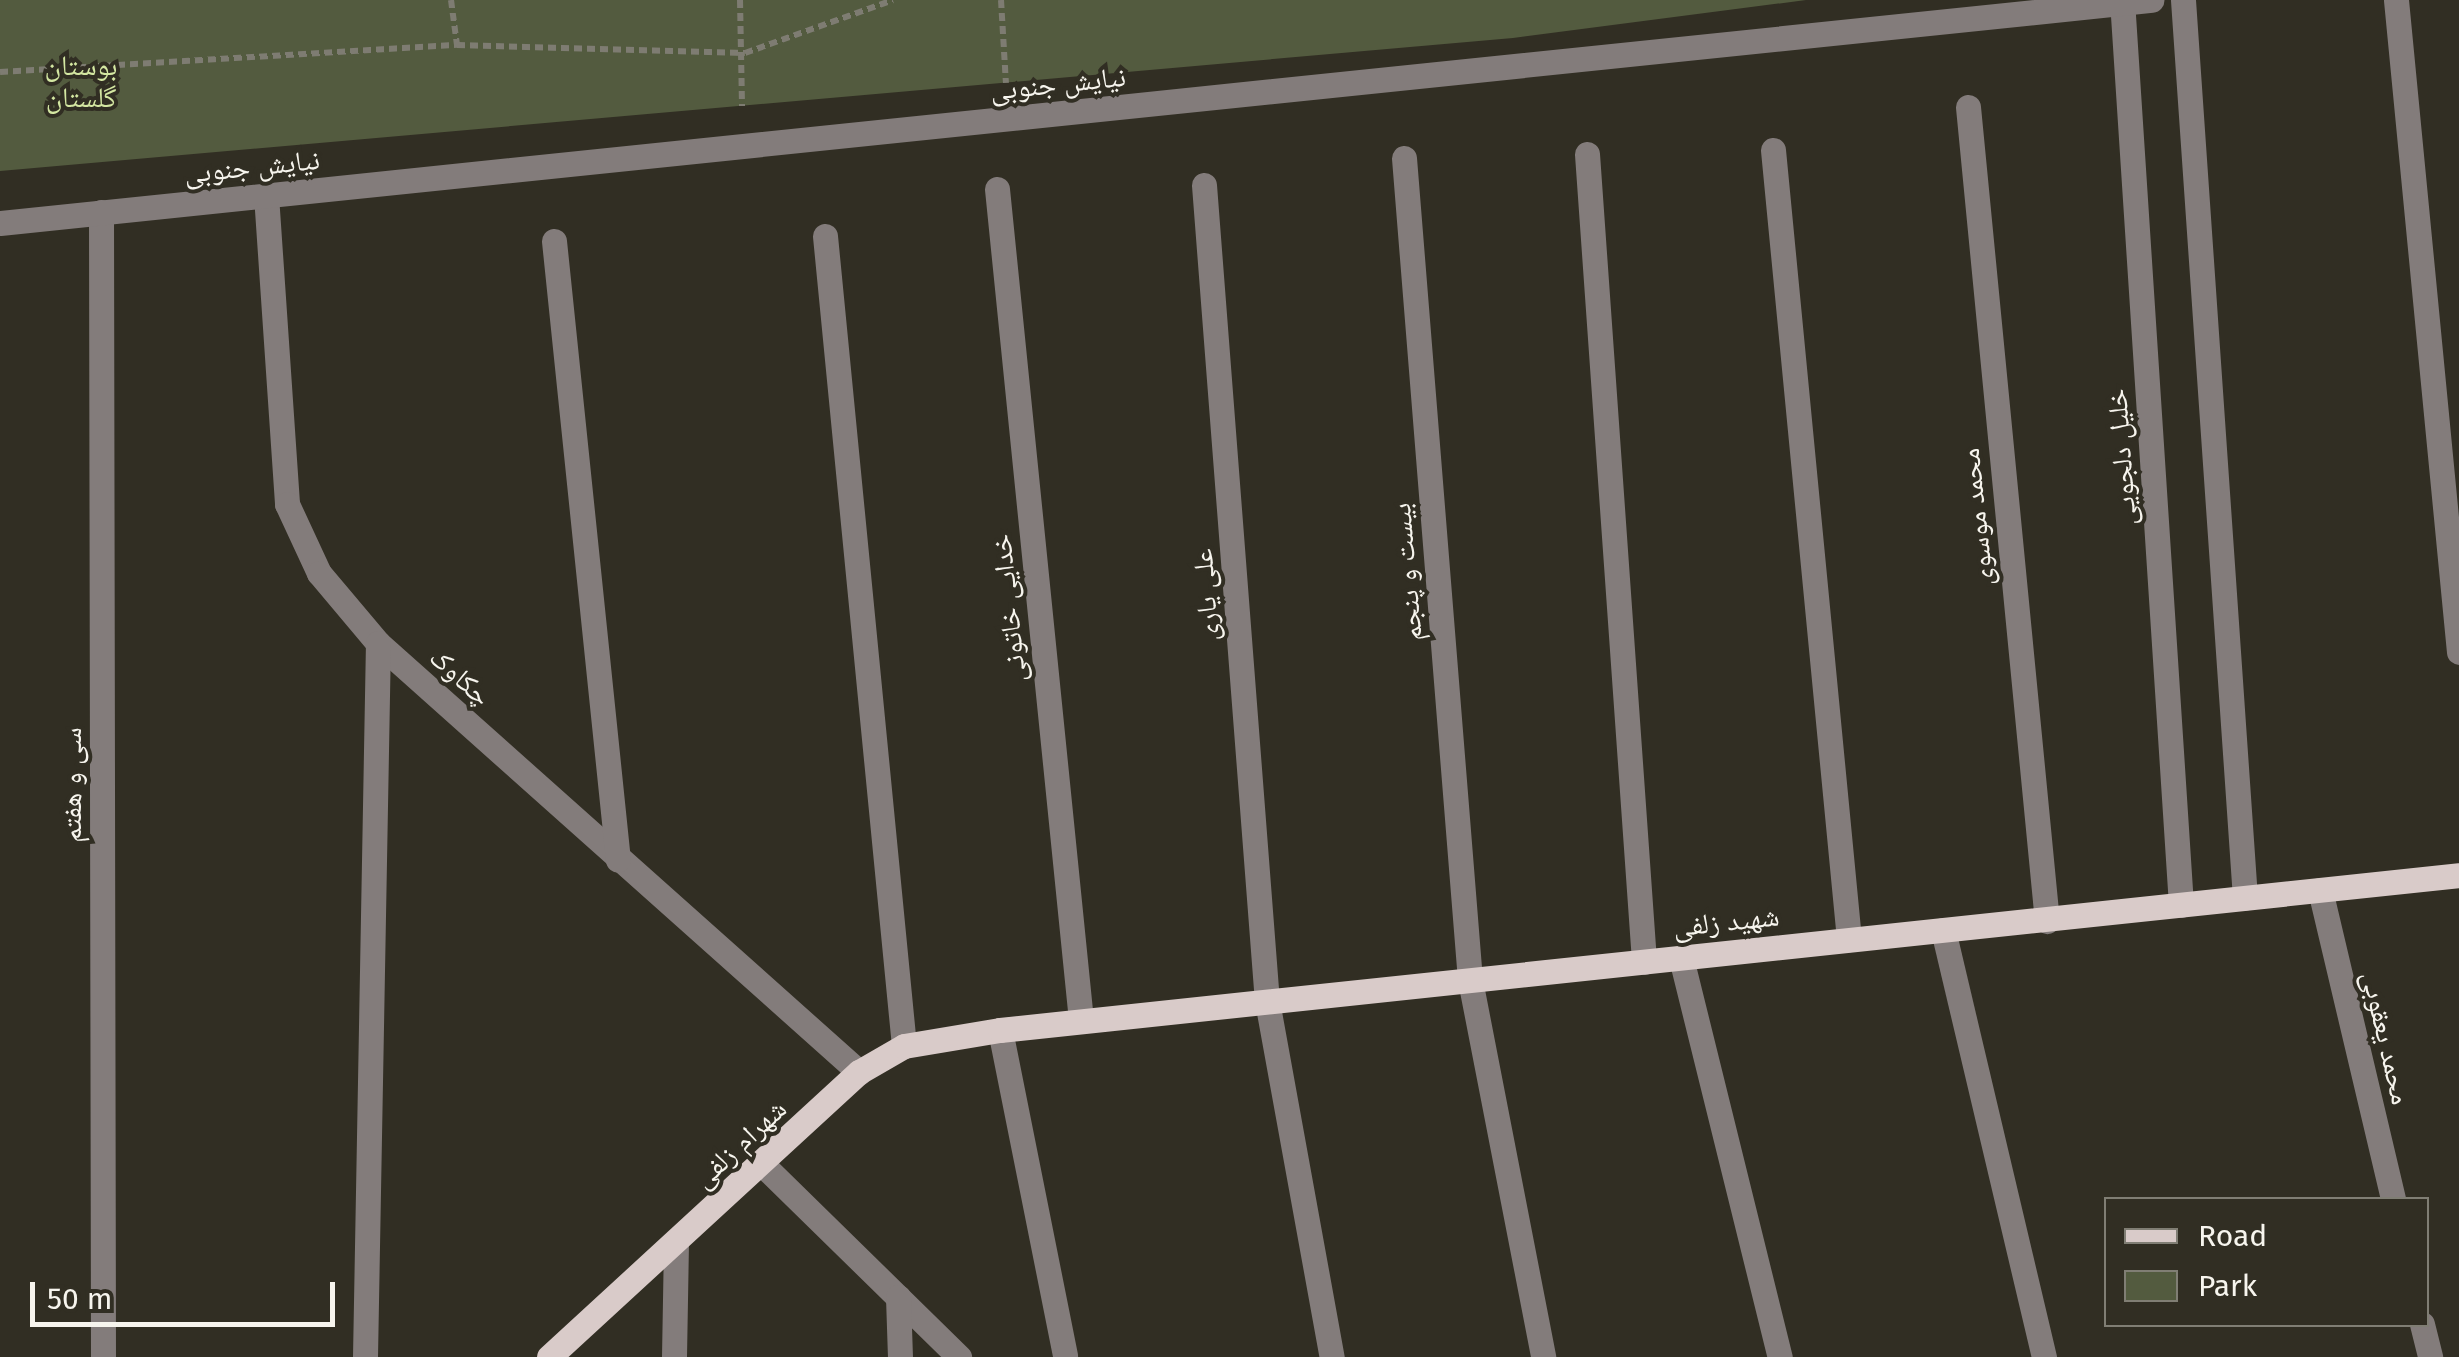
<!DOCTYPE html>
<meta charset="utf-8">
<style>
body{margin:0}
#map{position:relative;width:2459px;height:1357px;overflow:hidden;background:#312e23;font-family:"Fira Sans","Noto Naskh Arabic",sans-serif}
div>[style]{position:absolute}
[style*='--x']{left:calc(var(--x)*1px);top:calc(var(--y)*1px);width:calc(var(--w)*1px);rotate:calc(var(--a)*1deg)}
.green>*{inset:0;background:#535b3f}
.path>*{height:6px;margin-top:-3px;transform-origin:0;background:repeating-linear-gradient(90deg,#7e7c72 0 8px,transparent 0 13px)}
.minor>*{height:25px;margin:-12.5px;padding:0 12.5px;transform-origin:12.5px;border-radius:12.5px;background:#837c7b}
.major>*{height:25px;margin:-12.5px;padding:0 12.5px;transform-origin:12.5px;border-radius:12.5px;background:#d9cbc9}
span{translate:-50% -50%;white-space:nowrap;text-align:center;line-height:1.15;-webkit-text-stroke:8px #312e23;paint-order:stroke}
.park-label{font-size:28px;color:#d4e7a2}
.street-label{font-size:28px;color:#f7f5ee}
.legend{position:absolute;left:2104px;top:1197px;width:325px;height:130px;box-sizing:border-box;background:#312e23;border:2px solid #807e74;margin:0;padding:12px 18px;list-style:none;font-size:30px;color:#f7f5ee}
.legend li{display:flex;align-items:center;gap:20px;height:50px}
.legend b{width:50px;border:2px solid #807e74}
.scale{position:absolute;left:30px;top:1282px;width:305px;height:45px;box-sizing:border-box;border:5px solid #f7f5ee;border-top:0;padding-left:12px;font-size:30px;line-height:35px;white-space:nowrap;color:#f7f5ee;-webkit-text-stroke:8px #312e23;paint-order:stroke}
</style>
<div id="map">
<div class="green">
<i style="clip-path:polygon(0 0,1806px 0,1513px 38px,0 171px)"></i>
</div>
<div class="path">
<i style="--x:451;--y:0;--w:45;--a:82.4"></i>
<i style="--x:740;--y:0;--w:106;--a:88.9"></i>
<i style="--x:1001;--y:0;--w:83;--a:86.6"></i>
<i style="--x:0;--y:72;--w:458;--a:-3.4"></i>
<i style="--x:457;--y:45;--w:288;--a:1.6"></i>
<i style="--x:745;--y:53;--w:157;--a:-19.7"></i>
</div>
<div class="minor">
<i style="--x:2122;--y:0;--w:907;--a:86.27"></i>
<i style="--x:2183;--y:0;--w:900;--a:86.05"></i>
<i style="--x:2396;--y:0;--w:655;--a:84.48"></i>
<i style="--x:1968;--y:107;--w:818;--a:84.46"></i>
<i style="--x:1773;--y:150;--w:793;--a:84.5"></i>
<i style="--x:1587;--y:154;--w:810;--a:85.96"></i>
<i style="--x:1404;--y:158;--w:825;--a:85.41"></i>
<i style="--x:1470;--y:980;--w:384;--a:79"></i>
<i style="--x:1204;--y:185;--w:818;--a:85.59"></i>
<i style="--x:1267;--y:1001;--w:362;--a:79.7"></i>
<i style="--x:997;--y:189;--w:836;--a:84.23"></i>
<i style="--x:266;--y:195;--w:310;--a:86.1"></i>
<i style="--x:287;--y:504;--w:76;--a:65.1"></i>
<i style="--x:319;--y:573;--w:92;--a:49.9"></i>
<i style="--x:378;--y:643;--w:645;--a:41.73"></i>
<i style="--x:101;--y:212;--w:1145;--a:89.9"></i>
<i style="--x:0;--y:223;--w:2163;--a:-5.92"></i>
<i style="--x:825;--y:236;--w:814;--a:84.43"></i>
<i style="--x:554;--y:241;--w:622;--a:84.1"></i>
<i style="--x:2320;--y:890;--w:318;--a:76.7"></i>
<i style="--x:1943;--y:930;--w:439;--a:76.7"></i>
<i style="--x:1681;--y:958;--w:411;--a:76.1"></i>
<i style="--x:1000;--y:1030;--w:332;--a:78.7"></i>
<i style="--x:762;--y:1164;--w:276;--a:44.4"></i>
<i style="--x:898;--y:1297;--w:60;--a:88.1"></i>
<i style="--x:2422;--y:1324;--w:34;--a:76"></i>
<i style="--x:365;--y:1357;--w:714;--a:-88.96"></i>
<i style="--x:674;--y:1357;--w:112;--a:-89"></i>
</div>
<div class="major">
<i style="--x:549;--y:1357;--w:421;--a:-42.6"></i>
<i style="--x:859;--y:1072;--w:52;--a:-30"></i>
<i style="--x:904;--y:1046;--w:97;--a:-9.5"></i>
<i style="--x:1000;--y:1030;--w:1467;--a:-6.06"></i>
</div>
<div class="park-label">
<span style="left:81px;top:82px">بوستان<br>گلستان</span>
</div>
<div class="street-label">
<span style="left:1058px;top:84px;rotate:-6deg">نیایش جنوبی</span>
<span style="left:252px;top:167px;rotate:-6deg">نیایش جنوبی</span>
<span style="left:2122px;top:457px;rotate:-94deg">خلیل دلجویی</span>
<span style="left:1977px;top:517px;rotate:-96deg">محمد موسوی</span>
<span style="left:1407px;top:572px;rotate:-95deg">بیست و پنجم</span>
<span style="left:1206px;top:595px;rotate:-94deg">علی یاری</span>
<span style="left:1009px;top:608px;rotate:-96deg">خدایی خاتونی</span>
<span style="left:460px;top:677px;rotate:42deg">چکاوک</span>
<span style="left:72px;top:785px;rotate:-90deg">سی و هفتم</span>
<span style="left:1726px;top:922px;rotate:-6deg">شهید زلفی</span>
<span style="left:2386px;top:1038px;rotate:77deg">محمد یعقوبی</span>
<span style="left:740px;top:1144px;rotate:-43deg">شهرام زلفی</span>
</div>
<ul class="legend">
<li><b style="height:12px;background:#d9cbc9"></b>Road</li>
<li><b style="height:28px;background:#535b3f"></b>Park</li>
</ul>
<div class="scale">50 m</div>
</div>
